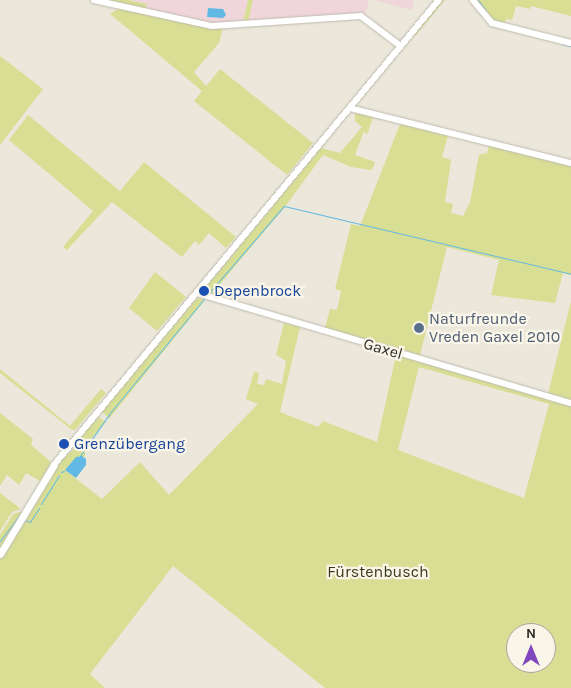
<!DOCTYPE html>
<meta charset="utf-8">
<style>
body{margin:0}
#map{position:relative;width:571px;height:688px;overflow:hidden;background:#ebe7db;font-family:Karla,sans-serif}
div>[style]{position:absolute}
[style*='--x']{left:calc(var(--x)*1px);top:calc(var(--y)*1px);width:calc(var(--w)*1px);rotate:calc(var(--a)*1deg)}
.industrial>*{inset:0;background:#f0d6db}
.green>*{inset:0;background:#d8df94}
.water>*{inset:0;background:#62b9e4}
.stream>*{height:1px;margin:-0.5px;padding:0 0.5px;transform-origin:0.5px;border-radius:0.5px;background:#62b9e4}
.roads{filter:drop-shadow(0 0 1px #bebaae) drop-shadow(0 0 1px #bebaae)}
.minor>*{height:5.5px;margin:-2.75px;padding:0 2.75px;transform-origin:2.75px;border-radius:2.75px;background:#fff}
.major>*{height:7px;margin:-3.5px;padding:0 3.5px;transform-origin:3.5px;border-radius:3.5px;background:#fff}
.dots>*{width:14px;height:14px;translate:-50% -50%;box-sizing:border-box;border:2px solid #f9f5e8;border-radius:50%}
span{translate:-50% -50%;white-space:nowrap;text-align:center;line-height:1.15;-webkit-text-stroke:4.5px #f9f5e8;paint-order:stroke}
.transit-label{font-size:16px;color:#164399}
.left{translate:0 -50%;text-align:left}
.service-label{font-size:16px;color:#4e5e75}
.street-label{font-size:16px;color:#302e2a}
.park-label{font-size:16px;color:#393b18}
.north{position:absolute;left:506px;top:623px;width:50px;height:50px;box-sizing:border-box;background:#f9f5e8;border:1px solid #a9a59c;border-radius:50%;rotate:0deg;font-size:14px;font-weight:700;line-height:20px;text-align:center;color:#302e2a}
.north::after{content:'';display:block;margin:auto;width:18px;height:22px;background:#8148be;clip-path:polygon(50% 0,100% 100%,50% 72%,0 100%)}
</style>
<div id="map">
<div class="industrial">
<i style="clip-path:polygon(128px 0,369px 0,366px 13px,214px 23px,146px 9px,147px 4px)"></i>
<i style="clip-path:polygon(375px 0,414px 0,412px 10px)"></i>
</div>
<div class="green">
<i style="clip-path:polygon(105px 0,128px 0,147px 4px,146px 9px)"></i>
<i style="clip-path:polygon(248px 0,253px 0,248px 22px,243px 22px)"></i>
<i style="clip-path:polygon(442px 0,445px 0,415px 36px,414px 33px)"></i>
<i style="clip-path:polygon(475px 0,571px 0,571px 16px,531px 6px,530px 9px,516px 6px,512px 20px,506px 19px,505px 26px,496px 24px)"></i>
<i style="clip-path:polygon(120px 8px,223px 28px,219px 43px,194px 72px,206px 86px,220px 69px,313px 143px,287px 175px,194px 101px,202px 91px,110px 14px)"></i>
<i style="clip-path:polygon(0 56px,43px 89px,0 145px)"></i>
<i style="clip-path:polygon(355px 113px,373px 117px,367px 135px,364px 131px,355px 155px,375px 162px,372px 170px,351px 167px,323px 155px,284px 208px,211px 295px,202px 292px,321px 148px,340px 153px,362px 127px,355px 121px)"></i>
<i style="clip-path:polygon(28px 115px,120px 191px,144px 162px,236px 237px,226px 248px,209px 233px,199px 245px,195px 241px,182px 257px,112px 202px,67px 250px,63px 247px,93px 211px,9px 140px)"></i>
<i style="clip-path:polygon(400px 124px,448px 136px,442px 157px,451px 160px,445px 202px,453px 204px,451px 213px,463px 216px,470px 202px,479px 155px,487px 153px,489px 146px,571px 165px,571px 275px,563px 273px,555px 303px,491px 295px,499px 260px,447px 247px,420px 355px,325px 328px,330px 309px,337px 310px,341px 291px,335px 289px,351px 224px,360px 226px)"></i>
<i style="clip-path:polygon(155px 272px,186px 297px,157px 331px,129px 308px)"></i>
<i style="clip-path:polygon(197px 298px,205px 300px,109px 419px,102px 411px)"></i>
<i style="clip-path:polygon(571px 301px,571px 401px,548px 394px)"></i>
<i style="clip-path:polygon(evenodd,284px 323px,300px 327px,280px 412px,318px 427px,323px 421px,377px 442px,396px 355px,571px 405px,571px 688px,325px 688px,173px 566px,90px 674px,105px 688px,0 688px,0 558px,55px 466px,74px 449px,71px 446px,99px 417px,106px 422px,85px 446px,85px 457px,79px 456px,65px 470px,102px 499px,140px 462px,169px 495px,258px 404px,246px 399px,254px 372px,259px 373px,257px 384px,264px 385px,266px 379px,282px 384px,286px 361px,276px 355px,284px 323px,419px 367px,549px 404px,524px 498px,398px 450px,419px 367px,284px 323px,516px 633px,546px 633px,546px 663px,516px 663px,516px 633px)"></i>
<i style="clip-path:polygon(0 369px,70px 426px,101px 389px,106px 393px,75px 430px,72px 430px,0 373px)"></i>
<i style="clip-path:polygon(0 413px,33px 439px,31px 445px,51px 462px,40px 481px,26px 473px,19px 485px,7px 475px,0 486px)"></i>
<i style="clip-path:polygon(0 493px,21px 509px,12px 512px,0 531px)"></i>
<i style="clip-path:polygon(23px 511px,0 550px,0 535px,13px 514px)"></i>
</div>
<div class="water">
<i style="clip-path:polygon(208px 8px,223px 9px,226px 15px,223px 18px,207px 17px)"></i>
<i style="clip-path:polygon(82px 456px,86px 459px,86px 465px,76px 478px,65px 470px,76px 457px)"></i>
</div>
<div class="stream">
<i style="--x:478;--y:0;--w:14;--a:54"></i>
<i style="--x:562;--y:44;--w:9;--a:13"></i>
<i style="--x:208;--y:294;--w:116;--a:-49.2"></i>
<i style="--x:284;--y:206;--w:295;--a:13.3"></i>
<i style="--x:80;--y:456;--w:52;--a:-55.1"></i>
<i style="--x:110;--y:413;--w:148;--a:-50.5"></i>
<i style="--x:61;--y:472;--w:3;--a:-18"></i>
<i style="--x:41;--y:504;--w:34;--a:-58"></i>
<i style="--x:24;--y:520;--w:6;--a:18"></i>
<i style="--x:30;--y:522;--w:17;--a:-57"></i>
<i style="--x:0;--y:541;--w:30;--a:-53"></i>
</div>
<div class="roads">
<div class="minor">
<i style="--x:94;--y:0;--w:121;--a:12.4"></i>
<i style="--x:212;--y:26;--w:149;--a:-3.8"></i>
<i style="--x:361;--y:16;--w:50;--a:36.9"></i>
<i style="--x:473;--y:0;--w:30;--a:50"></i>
<i style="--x:492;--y:23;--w:81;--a:14.2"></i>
<i style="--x:350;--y:108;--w:228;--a:14"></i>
<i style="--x:197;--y:293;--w:390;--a:16.4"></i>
<i style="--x:54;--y:465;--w:604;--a:-50.38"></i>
</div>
<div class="major">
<i style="--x:0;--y:554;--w:104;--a:-58.8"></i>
</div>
</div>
<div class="dots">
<i style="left:204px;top:291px;background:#1a4fb4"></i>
<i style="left:419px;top:328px;background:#5c6f8a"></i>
<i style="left:64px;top:444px;background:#1a4fb4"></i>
</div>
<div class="transit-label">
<span class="left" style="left:214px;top:291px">Depenbrock</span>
<span class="left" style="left:74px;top:444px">Grenzübergang</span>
</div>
<div class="service-label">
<span class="left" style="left:429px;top:328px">Naturfreunde<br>Vreden Gaxel 2010</span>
</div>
<div class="street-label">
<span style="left:383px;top:349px;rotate:16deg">Gaxel</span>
</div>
<div class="park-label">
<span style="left:378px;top:572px">Fürstenbusch</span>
</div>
<div class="north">N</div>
</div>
